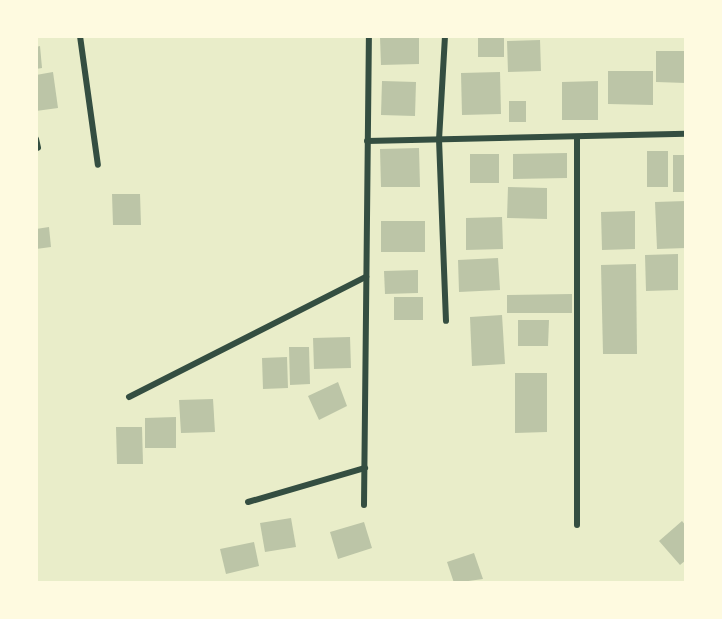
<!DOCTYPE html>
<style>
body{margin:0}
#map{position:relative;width:722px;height:619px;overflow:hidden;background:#e9edc9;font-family:"Space Grotesk",sans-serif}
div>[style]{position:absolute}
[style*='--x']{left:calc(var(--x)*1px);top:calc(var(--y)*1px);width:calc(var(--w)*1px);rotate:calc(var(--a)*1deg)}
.building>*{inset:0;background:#bcc5a7}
.minor>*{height:6px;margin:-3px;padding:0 3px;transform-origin:3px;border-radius:3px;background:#344e41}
span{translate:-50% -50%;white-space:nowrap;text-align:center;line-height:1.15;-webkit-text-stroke:4.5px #fefae0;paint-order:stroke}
.frame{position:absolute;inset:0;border:38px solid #fefae0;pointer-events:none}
</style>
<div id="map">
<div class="building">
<i style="clip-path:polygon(419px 36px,419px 64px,381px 65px,380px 37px)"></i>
<i style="clip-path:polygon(478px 36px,504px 36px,504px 57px,478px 57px)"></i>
<i style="clip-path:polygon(540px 40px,541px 71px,508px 72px,507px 41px)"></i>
<i style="clip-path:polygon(40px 46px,42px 68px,36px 69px,36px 47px)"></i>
<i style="clip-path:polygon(656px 51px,686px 51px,686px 83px,656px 82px)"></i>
<i style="clip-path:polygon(608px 71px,653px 71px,653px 105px,608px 104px)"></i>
<i style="clip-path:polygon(53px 72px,58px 108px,36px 111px,36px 75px)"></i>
<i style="clip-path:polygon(500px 72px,501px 114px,462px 115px,461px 73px)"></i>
<i style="clip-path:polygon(382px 81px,416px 82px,415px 116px,381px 115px)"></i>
<i style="clip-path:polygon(598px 81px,598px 120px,562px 120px,562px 82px)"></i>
<i style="clip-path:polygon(509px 101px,526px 101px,526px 122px,509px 122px)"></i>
<i style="clip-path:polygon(419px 148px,420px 187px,381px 187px,380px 149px)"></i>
<i style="clip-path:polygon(647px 151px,668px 151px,668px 187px,647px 187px)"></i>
<i style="clip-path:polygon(567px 153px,567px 178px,513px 179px,513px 154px)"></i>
<i style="clip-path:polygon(470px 154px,499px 154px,499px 183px,470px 183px)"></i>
<i style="clip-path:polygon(673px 155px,686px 155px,686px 192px,673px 192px)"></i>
<i style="clip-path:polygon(508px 187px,547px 188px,547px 219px,507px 218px)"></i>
<i style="clip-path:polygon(112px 194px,140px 194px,141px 225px,113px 225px)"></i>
<i style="clip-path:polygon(686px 201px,686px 248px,657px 249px,655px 202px)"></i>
<i style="clip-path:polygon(635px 211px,635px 249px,602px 250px,601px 212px)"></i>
<i style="clip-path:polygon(502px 217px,503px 249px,466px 250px,466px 218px)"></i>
<i style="clip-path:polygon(381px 221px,425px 221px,425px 252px,381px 252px)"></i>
<i style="clip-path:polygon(49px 227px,51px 247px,36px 249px,36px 229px)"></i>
<i style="clip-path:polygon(678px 254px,678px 290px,646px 291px,645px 255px)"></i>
<i style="clip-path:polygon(498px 258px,500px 290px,459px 292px,458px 260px)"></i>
<i style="clip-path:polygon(636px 264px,637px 354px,603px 354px,601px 265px)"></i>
<i style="clip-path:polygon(418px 270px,418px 293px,385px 294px,384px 271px)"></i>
<i style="clip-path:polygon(572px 294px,572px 313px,507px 313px,507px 295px)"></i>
<i style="clip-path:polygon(394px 297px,423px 297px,423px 320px,394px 320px)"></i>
<i style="clip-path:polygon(502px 315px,505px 364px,472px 366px,470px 317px)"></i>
<i style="clip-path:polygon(518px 320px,549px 320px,548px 346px,518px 346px)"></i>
<i style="clip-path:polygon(350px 337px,351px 368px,314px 369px,313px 338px)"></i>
<i style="clip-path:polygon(289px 347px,309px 347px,310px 384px,290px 385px)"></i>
<i style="clip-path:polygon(287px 357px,288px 388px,263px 389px,262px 358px)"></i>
<i style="clip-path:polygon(515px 373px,547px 373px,547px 432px,515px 433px)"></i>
<i style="clip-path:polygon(338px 382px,347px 406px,319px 420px,308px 396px)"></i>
<i style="clip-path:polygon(213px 399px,215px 432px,181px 433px,179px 400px)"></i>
<i style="clip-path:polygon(176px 417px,176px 448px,145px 448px,145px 418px)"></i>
<i style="clip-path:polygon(116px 427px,142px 427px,143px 464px,117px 464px)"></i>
<i style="clip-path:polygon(291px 518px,296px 547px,265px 552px,260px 523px)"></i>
<i style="clip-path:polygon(682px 521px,686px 526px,686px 560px,680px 565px,659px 541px)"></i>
<i style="clip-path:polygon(364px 522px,372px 548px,338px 559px,330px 532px)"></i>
<i style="clip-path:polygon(254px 542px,259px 566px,226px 574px,220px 549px)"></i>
<i style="clip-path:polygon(474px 553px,483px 579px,454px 583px,447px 562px)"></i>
</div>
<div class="minor">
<i style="--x:80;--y:36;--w:130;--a:82.1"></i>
<i style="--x:445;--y:36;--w:103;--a:93.3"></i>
<i style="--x:439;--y:139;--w:182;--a:87.8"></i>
<i style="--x:36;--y:139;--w:9;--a:77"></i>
<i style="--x:367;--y:141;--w:319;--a:-1.3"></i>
<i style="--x:129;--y:397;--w:266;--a:-26.9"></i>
<i style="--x:248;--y:502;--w:122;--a:-16.2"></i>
<i style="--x:364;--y:505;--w:469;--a:-89.4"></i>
<i style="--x:577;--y:525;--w:388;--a:-90"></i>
</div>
<div class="frame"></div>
</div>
